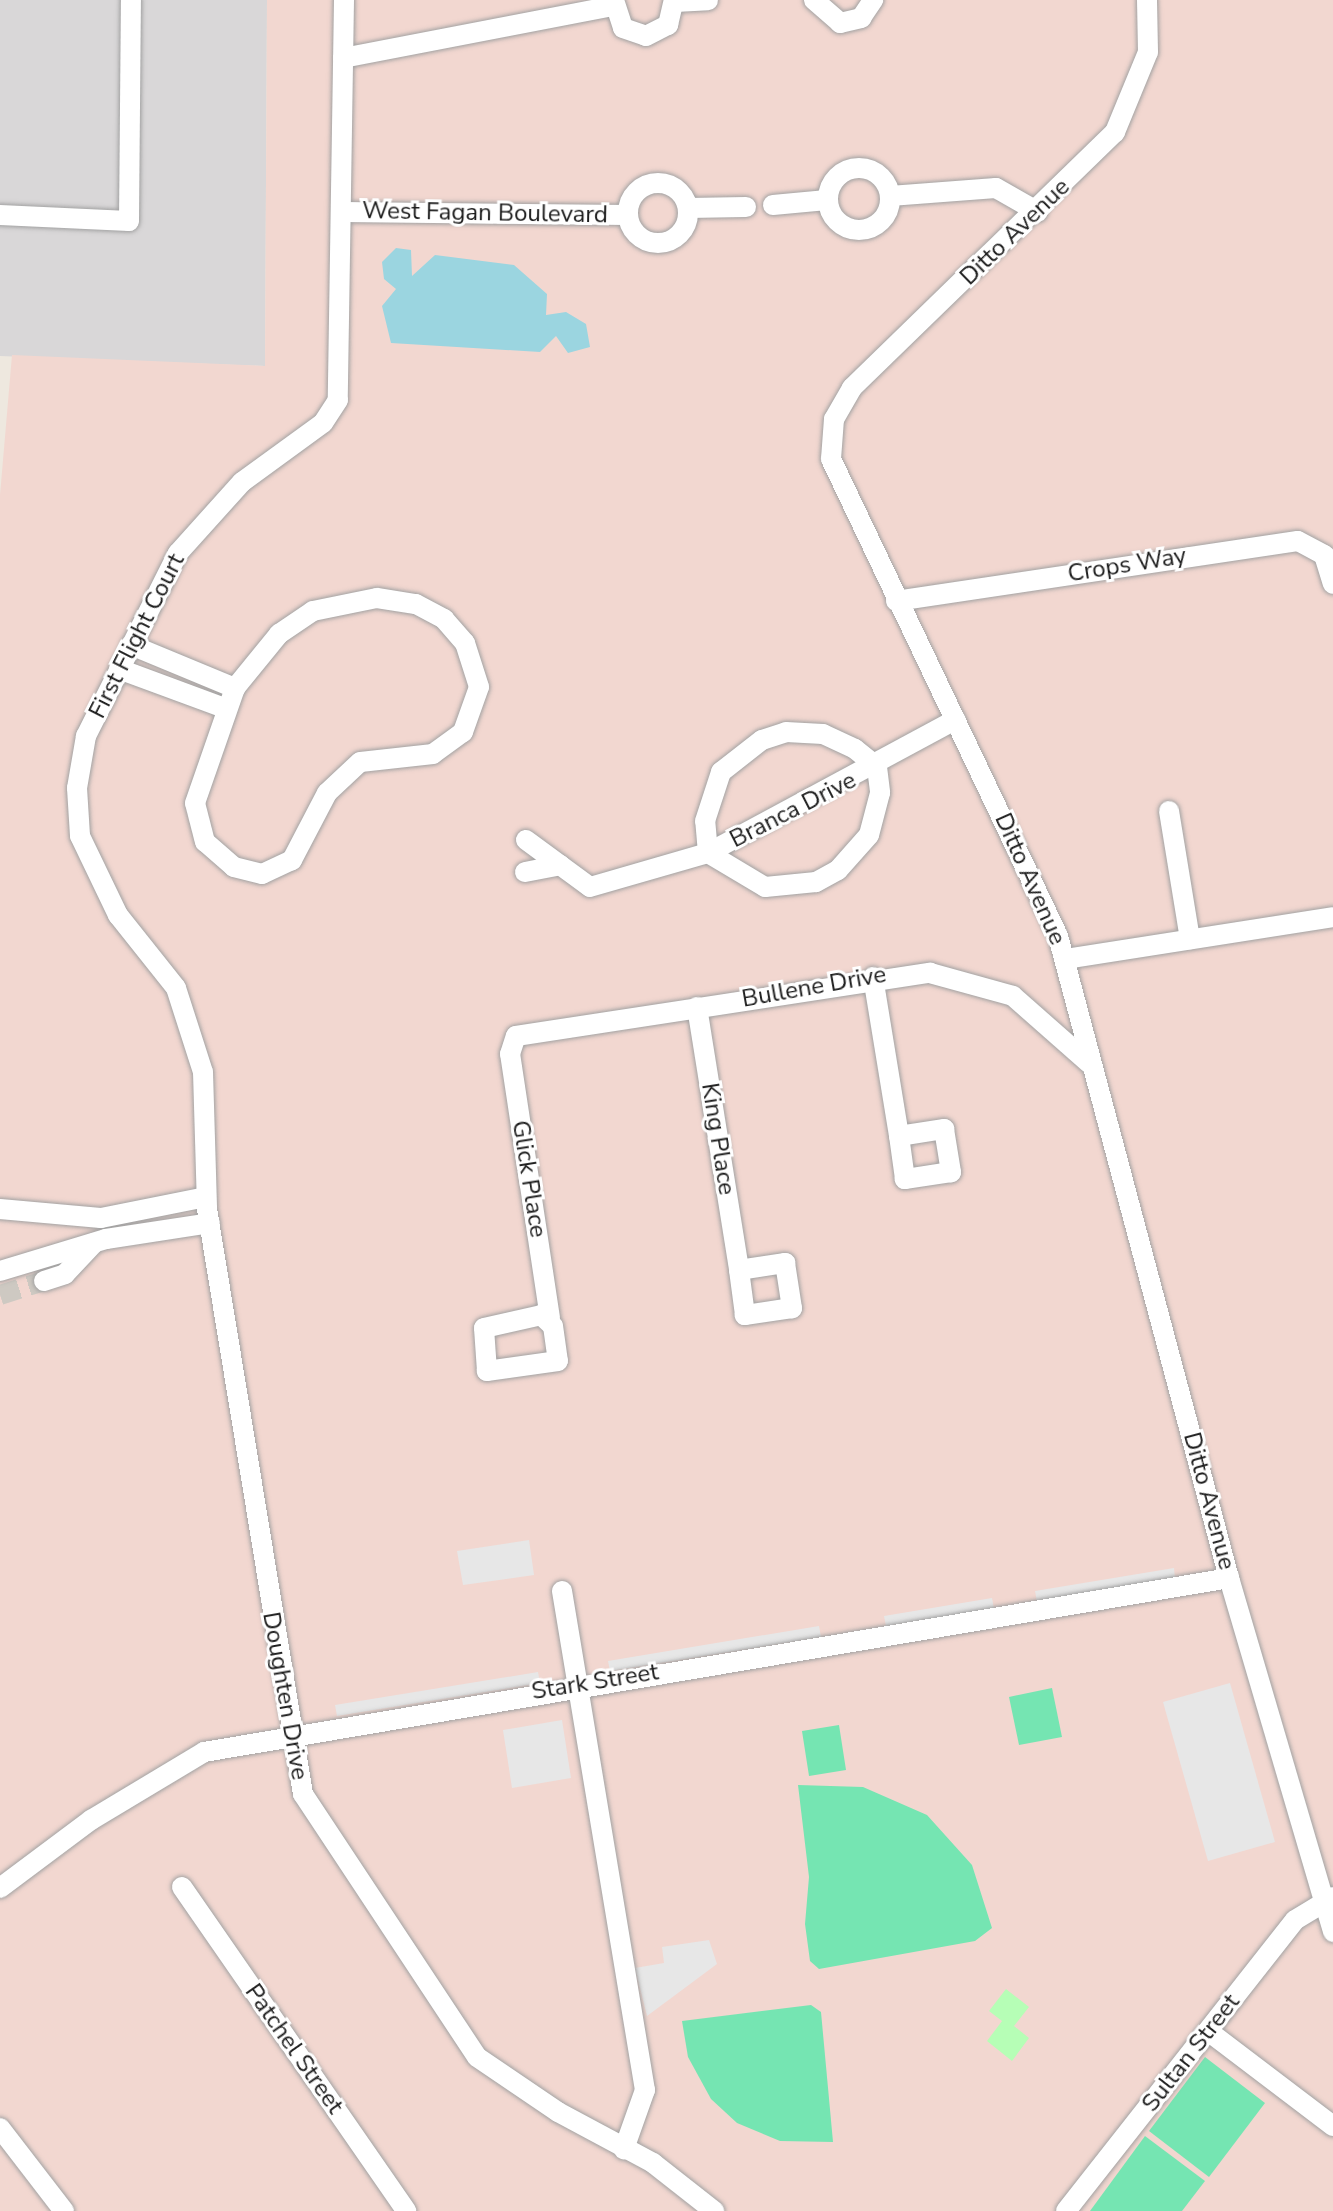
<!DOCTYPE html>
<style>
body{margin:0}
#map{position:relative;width:1333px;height:2211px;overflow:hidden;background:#eee8df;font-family:"Nunito Sans",sans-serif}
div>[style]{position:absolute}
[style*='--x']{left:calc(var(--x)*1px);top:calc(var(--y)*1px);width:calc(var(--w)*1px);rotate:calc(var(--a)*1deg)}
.residential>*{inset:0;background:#d9d7d8}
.military>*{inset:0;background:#f2d7d0}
.park>*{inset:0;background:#b6feb6}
.pitch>*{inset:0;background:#75e5b2}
.parking>*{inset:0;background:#e7e7e7}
.water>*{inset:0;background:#9bd5e0}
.minor-tunnel>*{height:20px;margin-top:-10px;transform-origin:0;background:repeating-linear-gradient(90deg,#cec9c2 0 20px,transparent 0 30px)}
.roads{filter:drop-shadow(0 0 2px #a2a2a2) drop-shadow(0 0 2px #a2a2a2)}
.minor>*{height:20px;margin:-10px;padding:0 10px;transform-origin:10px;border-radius:10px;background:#fff}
.minor>.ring{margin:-10px;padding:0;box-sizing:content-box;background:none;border:20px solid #fff;border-radius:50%}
span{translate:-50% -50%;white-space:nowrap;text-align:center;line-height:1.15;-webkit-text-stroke:6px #fff;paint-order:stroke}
.street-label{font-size:24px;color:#1b1b1b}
</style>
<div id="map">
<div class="residential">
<i style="clip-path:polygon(0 0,267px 0,265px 366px,0 356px)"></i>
</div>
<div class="military">
<i style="clip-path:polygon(267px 0,1333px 0,1333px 2211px,0 2211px,0 495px,12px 355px,265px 366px)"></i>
</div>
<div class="park">
<i style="clip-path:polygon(1006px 1989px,1029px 2007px,1014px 2026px,1029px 2038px,1012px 2061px,987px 2041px,1002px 2021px,989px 2011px)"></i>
</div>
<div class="pitch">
<i style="clip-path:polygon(1052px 1688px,1062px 1737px,1019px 1745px,1009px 1697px)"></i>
<i style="clip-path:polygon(839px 1725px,846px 1770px,809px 1776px,802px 1731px)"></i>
<i style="clip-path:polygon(798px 1785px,863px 1787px,927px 1815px,972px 1865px,992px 1928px,975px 1941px,819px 1969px,810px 1961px,805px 1924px,809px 1877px)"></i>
<i style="clip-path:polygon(811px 2005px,821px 2012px,833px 2142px,780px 2141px,737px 2123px,711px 2099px,688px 2057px,682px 2021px)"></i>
<i style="clip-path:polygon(1205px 2057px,1265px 2103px,1209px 2177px,1149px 2131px)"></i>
<i style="clip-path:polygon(1145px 2136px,1205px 2181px,1182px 2211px,1090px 2211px)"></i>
</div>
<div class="parking">
<i style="clip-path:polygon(529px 1540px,534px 1575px,463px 1585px,457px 1551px)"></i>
<i style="clip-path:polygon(1174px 1568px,1175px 1579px,1037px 1602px,1035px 1591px)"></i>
<i style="clip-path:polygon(992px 1598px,994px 1609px,886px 1626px,884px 1616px)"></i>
<i style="clip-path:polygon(819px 1626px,821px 1637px,610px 1671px,608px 1661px)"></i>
<i style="clip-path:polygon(538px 1672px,540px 1683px,337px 1716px,335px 1705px)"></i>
<i style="clip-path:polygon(1230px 1683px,1275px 1842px,1208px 1861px,1163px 1702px)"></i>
<i style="clip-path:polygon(562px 1720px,571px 1778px,512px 1788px,503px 1730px)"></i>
<i style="clip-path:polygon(709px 1940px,717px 1964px,647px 2016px,635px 1968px,664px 1963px,662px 1947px)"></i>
</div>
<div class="water">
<i style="clip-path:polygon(396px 248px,411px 250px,412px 276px,435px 255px,514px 265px,547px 294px,546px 315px,566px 312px,586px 324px,590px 347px,568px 353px,556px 336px,540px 352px,391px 343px,382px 306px,396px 289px,384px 279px,382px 262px)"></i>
</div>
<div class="minor-tunnel">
<i style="--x:0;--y:1295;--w:46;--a:-17.7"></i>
</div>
<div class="roads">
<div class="minor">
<i style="--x:344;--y:0;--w:400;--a:90.9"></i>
<i style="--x:338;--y:400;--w:27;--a:123"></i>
<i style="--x:323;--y:423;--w:100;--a:143.9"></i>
<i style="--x:242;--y:482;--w:96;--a:132"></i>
<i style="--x:178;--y:553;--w:205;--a:116.7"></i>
<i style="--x:86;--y:736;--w:53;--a:99.8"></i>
<i style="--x:77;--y:788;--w:48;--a:86.4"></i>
<i style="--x:80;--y:836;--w:88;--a:64.3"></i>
<i style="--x:118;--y:915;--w:93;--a:51.5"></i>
<i style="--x:176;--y:988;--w:88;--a:72.2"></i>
<i style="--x:203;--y:1072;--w:137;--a:88.3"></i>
<i style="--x:207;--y:1209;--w:593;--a:80.68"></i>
<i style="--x:303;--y:1794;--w:315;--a:56.5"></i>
<i style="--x:477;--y:2057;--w:98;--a:34.2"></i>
<i style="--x:558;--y:2112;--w:108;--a:28.2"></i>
<i style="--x:653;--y:2163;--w:78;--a:38.2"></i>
<i style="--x:614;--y:0;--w:29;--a:72"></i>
<i style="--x:623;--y:28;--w:24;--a:19"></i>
<i style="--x:646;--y:36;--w:25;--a:-27"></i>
<i style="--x:668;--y:25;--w:26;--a:-77"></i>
<i style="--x:814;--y:0;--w:35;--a:41"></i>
<i style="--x:840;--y:23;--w:22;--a:-13"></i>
<i style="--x:861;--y:18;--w:22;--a:-56"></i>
<i style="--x:1147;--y:0;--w:52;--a:88.9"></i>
<i style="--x:1148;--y:52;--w:87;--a:112.4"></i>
<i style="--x:1115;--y:132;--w:367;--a:135.8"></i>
<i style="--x:852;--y:388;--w:36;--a:120"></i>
<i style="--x:834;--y:419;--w:40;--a:94.3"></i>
<i style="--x:831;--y:459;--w:528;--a:64.55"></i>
<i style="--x:1058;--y:936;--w:664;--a:75.09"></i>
<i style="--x:1229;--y:1578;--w:369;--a:73.6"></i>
<i style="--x:675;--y:2;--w:33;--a:-3"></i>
<i style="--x:343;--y:58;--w:275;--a:-10.9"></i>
<i class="ring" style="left:828px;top:168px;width:42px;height:42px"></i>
<i class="ring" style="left:628px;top:183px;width:40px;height:40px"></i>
<i style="--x:890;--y:196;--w:106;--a:-4.3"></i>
<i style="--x:996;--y:188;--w:48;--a:29.7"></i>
<i style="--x:773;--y:205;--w:54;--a:-5.3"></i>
<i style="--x:688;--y:208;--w:58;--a:-1"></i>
<i style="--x:342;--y:212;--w:286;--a:0.6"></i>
<i style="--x:0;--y:215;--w:129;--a:2.7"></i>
<i style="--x:129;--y:221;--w:221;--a:-89.5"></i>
<i style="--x:377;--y:598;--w:39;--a:9"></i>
<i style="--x:416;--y:604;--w:32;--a:28"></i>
<i style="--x:444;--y:619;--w:32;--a:49"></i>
<i style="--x:465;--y:643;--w:46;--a:72.3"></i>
<i style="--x:479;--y:687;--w:48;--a:109.6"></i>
<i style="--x:463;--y:732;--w:37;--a:144"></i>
<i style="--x:433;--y:754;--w:73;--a:173.7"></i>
<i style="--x:360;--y:762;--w:45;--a:136.8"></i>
<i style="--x:327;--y:793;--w:76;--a:117.6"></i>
<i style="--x:292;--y:860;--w:33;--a:155"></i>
<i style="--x:262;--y:874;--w:29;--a:-166"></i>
<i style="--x:234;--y:867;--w:38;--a:-139"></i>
<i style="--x:205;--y:842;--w:40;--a:-104.4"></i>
<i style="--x:195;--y:803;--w:122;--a:-70.8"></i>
<i style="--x:235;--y:688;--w:70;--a:-50.8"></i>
<i style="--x:279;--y:634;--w:41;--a:-34.1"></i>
<i style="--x:313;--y:611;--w:65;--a:-11.5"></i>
<i style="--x:896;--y:601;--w:406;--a:-8.5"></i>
<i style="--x:1298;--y:541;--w:30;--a:28"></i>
<i style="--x:1324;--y:555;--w:30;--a:73"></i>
<i style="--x:131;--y:645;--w:113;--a:22.5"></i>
<i style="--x:119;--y:669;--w:115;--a:20.3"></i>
<i style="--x:786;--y:732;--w:37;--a:3"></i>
<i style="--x:823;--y:734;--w:35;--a:25"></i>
<i style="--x:855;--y:749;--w:28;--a:39"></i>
<i style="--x:877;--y:767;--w:26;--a:83"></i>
<i style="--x:880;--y:793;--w:43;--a:104.7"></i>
<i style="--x:869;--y:835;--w:47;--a:131.5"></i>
<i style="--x:838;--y:870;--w:25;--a:151"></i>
<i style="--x:816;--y:882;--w:51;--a:174.4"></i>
<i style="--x:765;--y:887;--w:66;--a:-149.2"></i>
<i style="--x:708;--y:853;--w:32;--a:-95"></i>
<i style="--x:705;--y:821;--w:52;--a:-71.9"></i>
<i style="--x:721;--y:772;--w:52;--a:-38"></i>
<i style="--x:762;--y:740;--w:25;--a:-18"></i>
<i style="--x:1169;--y:811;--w:130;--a:80.7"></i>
<i style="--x:526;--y:840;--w:79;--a:36.3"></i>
<i style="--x:590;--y:887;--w:123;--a:-16.1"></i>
<i style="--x:708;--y:853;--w:281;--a:-28.3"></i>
<i style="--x:525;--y:872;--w:36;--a:-11"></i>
<i style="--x:1065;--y:959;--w:271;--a:-8.9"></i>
<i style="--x:873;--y:977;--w:161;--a:80.7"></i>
<i style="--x:697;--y:1007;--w:266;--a:80.9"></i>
<i style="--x:944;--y:1129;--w:44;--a:80.8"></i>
<i style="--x:951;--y:1172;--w:47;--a:171.3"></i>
<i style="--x:905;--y:1179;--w:43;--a:-97.9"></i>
<i style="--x:899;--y:1136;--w:46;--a:-8.8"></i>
<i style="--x:0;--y:1209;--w:101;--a:5.1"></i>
<i style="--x:101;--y:1218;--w:107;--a:-11.3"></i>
<i style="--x:785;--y:1263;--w:46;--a:81.2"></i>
<i style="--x:792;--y:1308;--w:48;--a:171.5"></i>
<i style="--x:745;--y:1315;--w:45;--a:-97.6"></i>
<i style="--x:739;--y:1270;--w:47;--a:-8.7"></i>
<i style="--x:0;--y:1271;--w:111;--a:-16.8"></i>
<i style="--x:106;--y:1239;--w:105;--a:-8.7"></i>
<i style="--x:44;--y:1281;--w:22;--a:-18"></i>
<i style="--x:65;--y:1274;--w:42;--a:-46.9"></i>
<i style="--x:541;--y:1315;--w:16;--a:43"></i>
<i style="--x:553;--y:1326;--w:35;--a:82"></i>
<i style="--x:558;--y:1361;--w:72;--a:172"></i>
<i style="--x:487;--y:1371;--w:43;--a:-94"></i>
<i style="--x:484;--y:1328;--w:58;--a:-12.8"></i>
<i style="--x:550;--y:1318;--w:267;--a:-98.6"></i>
<i style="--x:510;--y:1054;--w:19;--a:-72"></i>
<i style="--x:516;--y:1036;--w:419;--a:-8.7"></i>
<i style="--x:930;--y:973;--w:86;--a:15.5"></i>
<i style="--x:1013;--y:996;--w:101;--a:41.4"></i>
<i style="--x:562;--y:1591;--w:506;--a:80.56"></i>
<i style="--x:645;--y:2090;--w:63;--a:109.6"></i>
<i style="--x:182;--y:1887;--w:394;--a:55.3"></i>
<i style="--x:0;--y:1888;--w:114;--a:-36.8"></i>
<i style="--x:91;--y:1820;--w:132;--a:-31"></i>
<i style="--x:204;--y:1752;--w:1040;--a:-9.63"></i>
<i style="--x:1208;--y:2031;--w:157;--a:37.2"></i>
<i style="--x:0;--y:2128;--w:105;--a:52.4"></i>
<i style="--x:1066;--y:2211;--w:370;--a:-51.8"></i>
<i style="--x:1295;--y:1920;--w:44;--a:-31.2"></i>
</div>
</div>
<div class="street-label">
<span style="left:485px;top:213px;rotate:1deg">West Fagan Boulevard</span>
<span style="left:1015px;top:232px;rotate:-44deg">Ditto Avenue</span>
<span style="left:1127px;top:565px;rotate:-9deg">Crops Way</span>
<span style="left:137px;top:636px;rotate:-63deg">First Flight Court</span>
<span style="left:793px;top:810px;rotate:-27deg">Branca Drive</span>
<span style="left:1030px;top:879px;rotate:66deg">Ditto Avenue</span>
<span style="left:814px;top:987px;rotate:-10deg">Bullene Drive</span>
<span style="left:718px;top:1139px;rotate:81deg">King Place</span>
<span style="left:529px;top:1179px;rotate:81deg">Glick Place</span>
<span style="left:1209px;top:1501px;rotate:75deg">Ditto Avenue</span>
<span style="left:595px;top:1682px;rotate:-9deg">Stark Street</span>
<span style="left:285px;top:1696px;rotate:80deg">Doughten Drive</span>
<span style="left:294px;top:2049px;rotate:55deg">Patchel Street</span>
<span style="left:1191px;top:2053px;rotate:-52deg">Sultan Street</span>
</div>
</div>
